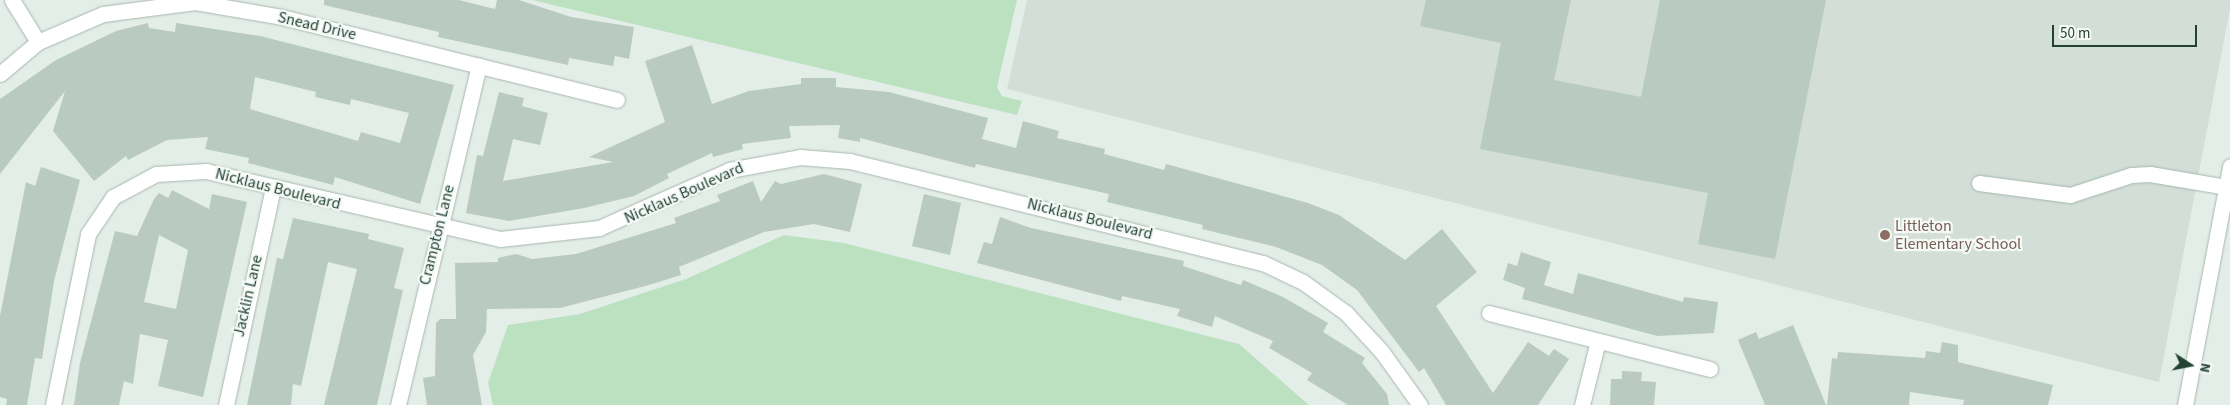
<!DOCTYPE html>
<style>
body{margin:0}
#map{position:relative;width:2230px;height:405px;overflow:hidden;background:#e4eee8;font-family:"Source Sans 3",sans-serif}
div>[style]{position:absolute}
[style*='--x']{left:calc(var(--x)*1px);top:calc(var(--y)*1px);width:calc(var(--w)*1px);rotate:calc(var(--a)*1deg)}
.built>*{inset:0;background:#d2ded7}
.green>*{inset:0;background:#bce1c0}
.building>*{inset:0;background:#b9cac1}
.roads{filter:drop-shadow(0 0 1px #a6b7af) drop-shadow(0 0 1px #a6b7af)}
.minor>*{height:15px;margin:-7.5px;padding:0 7.5px;transform-origin:7.5px;border-radius:7.5px;background:#fff}
.dots>*{width:14px;height:14px;translate:-50% -50%;box-sizing:border-box;border:2px solid #f5faf7;border-radius:50%}
span{translate:-50% -50%;white-space:nowrap;text-align:center;line-height:1.15;-webkit-text-stroke:4.5px #f5faf7;paint-order:stroke}
.street-label{font-size:16px;color:#224235}
.education-label{font-size:16px;color:#785e54}
.left{translate:0 -50%;text-align:left}
.north{position:absolute;left:2165px;top:340px;width:50px;height:50px;-webkit-text-stroke:4px #f5faf7;paint-order:stroke;rotate:101deg;font-size:14px;font-weight:700;line-height:20px;text-align:center;color:#224235}
.north::after{content:'';display:block;margin:auto;width:18px;height:22px;background:#224235;clip-path:polygon(50% 0,100% 100%,50% 72%,0 100%)}
.scale{position:absolute;left:2052px;top:25px;width:145px;height:22px;box-sizing:border-box;border:2px solid #224235;border-top:0;padding-left:6px;font-size:15px;line-height:18px;white-space:nowrap;color:#224235;-webkit-text-stroke:4px #f5faf7;paint-order:stroke}
</style>
<div id="map">
<div class="built">
<i style="clip-path:polygon(1027px 0,2230px 0,2230px 9px,2159px 382px,1007px 89px)"></i>
</div>
<div class="green">
<i style="clip-path:polygon(532px 0,1017px 0,997px 87px,1002px 96px,1022px 101px,1017px 115px)"></i>
<i style="clip-path:polygon(784px 235px,844px 243px,1239px 344px,1309px 405px,493px 405px,488px 383px,508px 325px,580px 314px,686px 279px)"></i>
</div>
<div class="building">
<i style="clip-path:polygon(324px 0,459px 0,495px 9px,497px 0,519px 0,571px 17px,634px 27px,629px 59px,615px 56px,613px 66px,569px 58px,568px 65px,438px 37px,439px 32px,324px 5px)"></i>
<i style="clip-path:polygon(1426px 0,1571px 0,1554px 80px,1641px 97px,1660px 0,1826px 0,1775px 259px,1698px 244px,1708px 193px,1480px 149px,1501px 43px,1420px 26px)"></i>
<i style="clip-path:polygon(evenodd,148px 23px,149px 28px,175px 32px,176px 23px,260px 36px,454px 85px,420px 204px,335px 177px,333px 185px,248px 163px,249px 158px,205px 149px,208px 137px,167px 140px,128px 160px,126px 156px,94px 181px,53px 131px,65px 91px,0 174px,0 99px,56px 60px,116px 31px,148px 23px,255px 77px,316px 92px,315px 97px,350px 105px,351px 99px,409px 113px,400px 143px,361px 132px,358px 141px,250px 109px,255px 77px)"></i>
<i style="clip-path:polygon(692px 45px,712px 104px,749px 91px,801px 84px,801px 78px,836px 78px,836px 87px,889px 92px,988px 118px,982px 139px,1016px 148px,1023px 121px,1059px 131px,1057px 138px,1105px 149px,1104px 154px,1164px 170px,1166px 164px,1308px 203px,1339px 215px,1405px 260px,1442px 229px,1477px 272px,1436px 306px,1493px 393px,1528px 342px,1549px 356px,1554px 349px,1569px 359px,1538px 405px,1446px 405px,1424px 368px,1419px 372px,1357px 290px,1322px 265px,1276px 247px,1202px 229px,1203px 225px,1107px 202px,1109px 194px,976px 164px,975px 168px,860px 138px,860px 142px,838px 138px,840px 125px,789px 126px,791px 138px,742px 144px,743px 149px,713px 157px,712px 153px,667px 174px,669px 178px,634px 196px,584px 208px,509px 221px,466px 213px,477px 155px,483px 156px,499px 92px,524px 98px,522px 106px,548px 113px,540px 145px,513px 139px,503px 181px,613px 162px,589px 157px,665px 122px,645px 61px)"></i>
<i style="clip-path:polygon(41px 167px,80px 180px,54px 281px,42px 359px,35px 358px,27px 405px,6px 405px,7px 399px,0 397px,0 316px,26px 182px,35px 186px)"></i>
<i style="clip-path:polygon(824px 174px,862px 184px,850px 232px,814px 224px,764px 232px,679px 267px,681px 275px,649px 285px,560px 308px,487px 309px,486px 332px,473px 355px,482px 405px,427px 405px,423px 378px,435px 376px,436px 323px,440px 319px,456px 319px,455px 263px,498px 262px,498px 258px,516px 254px,532px 259px,576px 254px,676px 223px,674px 218px,720px 201px,717px 195px,753px 181px,761px 202px,775px 181px,781px 184px)"></i>
<i style="clip-path:polygon(evenodd,172px 190px,209px 209px,212px 194px,247px 202px,203px 397px,158px 386px,168px 340px,140px 334px,133px 384px,124px 381px,119px 405px,74px 405px,80px 363px,115px 231px,137px 236px,154px 199px,159px 193px,168px 198px,172px 190px,159px 235px,188px 250px,176px 309px,144px 302px,159px 235px)"></i>
<i style="clip-path:polygon(924px 194px,961px 203px,950px 255px,912px 246px)"></i>
<i style="clip-path:polygon(1000px 217px,1031px 228px,1184px 261px,1183px 266px,1241px 285px,1243px 280px,1283px 297px,1328px 323px,1323px 332px,1365px 358px,1362px 363px,1387px 394px,1389px 405px,1348px 405px,1307px 380px,1312px 373px,1269px 348px,1273px 341px,1215px 316px,1212px 327px,1177px 316px,1180px 309px,1122px 296px,1121px 301px,977px 263px,984px 242px,992px 244px)"></i>
<i style="clip-path:polygon(293px 218px,369px 234px,368px 239px,404px 248px,394px 288px,403px 290px,377px 405px,324px 405px,357px 269px,328px 262px,301px 386px,293px 384px,291px 405px,247px 405px,277px 258px,283px 259px)"></i>
<i style="clip-path:polygon(1521px 252px,1551px 262px,1544px 285px,1573px 294px,1578px 273px,1683px 302px,1684px 297px,1718px 302px,1714px 333px,1657px 336px,1522px 299px,1525px 288px,1503px 280px,1508px 263px,1517px 266px)"></i>
<i style="clip-path:polygon(1793px 325px,1826px 405px,1765px 405px,1738px 340px,1756px 332px,1759px 339px)"></i>
<i style="clip-path:polygon(1942px 342px,1958px 345px,1958px 362px,2053px 385px,2048px 405px,1963px 405px,1964px 400px,1910px 392px,1909px 405px,1827px 405px,1832px 358px,1837px 359px,1838px 352px,1925px 358px,1926px 351px,1940px 353px)"></i>
<i style="clip-path:polygon(1622px 371px,1642px 372px,1641px 381px,1656px 382px,1654px 405px,1610px 405px,1611px 379px,1622px 379px)"></i>
</div>
<div class="roads">
<div class="minor">
<i style="--x:12;--y:0;--w:49;--a:58.2"></i>
<i style="--x:0;--y:74;--w:50;--a:-40.1"></i>
<i style="--x:38;--y:42;--w:71;--a:-23.3"></i>
<i style="--x:103;--y:14;--w:93;--a:-7.4"></i>
<i style="--x:195;--y:2;--w:88;--a:9.8"></i>
<i style="--x:282;--y:17;--w:345;--a:13.9"></i>
<i style="--x:1979;--y:183;--w:92;--a:7.5"></i>
<i style="--x:2070;--y:195;--w:64;--a:-18.2"></i>
<i style="--x:2131;--y:175;--w:19;--a:-3"></i>
<i style="--x:2150;--y:174;--w:77;--a:9.7"></i>
<i style="--x:1489;--y:313;--w:228;--a:14.2"></i>
<i style="--x:53;--y:405;--w:175;--a:-78.4"></i>
<i style="--x:88;--y:234;--w:45;--a:-56"></i>
<i style="--x:113;--y:197;--w:49;--a:-28.1"></i>
<i style="--x:156;--y:174;--w:50;--a:-3.4"></i>
<i style="--x:206;--y:171;--w:302;--a:13"></i>
<i style="--x:500;--y:239;--w:100;--a:-6.3"></i>
<i style="--x:599;--y:228;--w:142;--a:-24"></i>
<i style="--x:729;--y:170;--w:72;--a:-10.4"></i>
<i style="--x:800;--y:157;--w:50;--a:4.6"></i>
<i style="--x:850;--y:161;--w:425;--a:13.9"></i>
<i style="--x:1263;--y:263;--w:44;--a:25.4"></i>
<i style="--x:1303;--y:282;--w:53;--a:35.8"></i>
<i style="--x:1346;--y:313;--w:53;--a:47.3"></i>
<i style="--x:1382;--y:352;--w:65;--a:54.4"></i>
<i style="--x:226;--y:405;--w:222;--a:-77.8"></i>
<i style="--x:398;--y:405;--w:349;--a:-76.6"></i>
<i style="--x:1582;--y:405;--w:66;--a:-76"></i>
<i style="--x:2185;--y:405;--w:243;--a:-79.3"></i>
</div>
</div>
<div class="dots">
<i style="left:1885px;top:235px;background:#8d6e63"></i>
</div>
<div class="street-label">
<span style="left:317px;top:26px;rotate:13deg">Snead Drive</span>
<span style="left:278px;top:189px;rotate:14deg">Nicklaus Boulevard</span>
<span style="left:684px;top:193px;rotate:-24deg">Nicklaus Boulevard</span>
<span style="left:1090px;top:219px;rotate:14deg">Nicklaus Boulevard</span>
<span style="left:437px;top:235px;rotate:-76deg">Crampton Lane</span>
<span style="left:248px;top:296px;rotate:-77deg">Jacklin Lane</span>
</div>
<div class="education-label">
<span class="left" style="left:1895px;top:235px">Littleton<br>Elementary School</span>
</div>
<div class="north">N</div>
<div class="scale">50 m</div>
</div>
